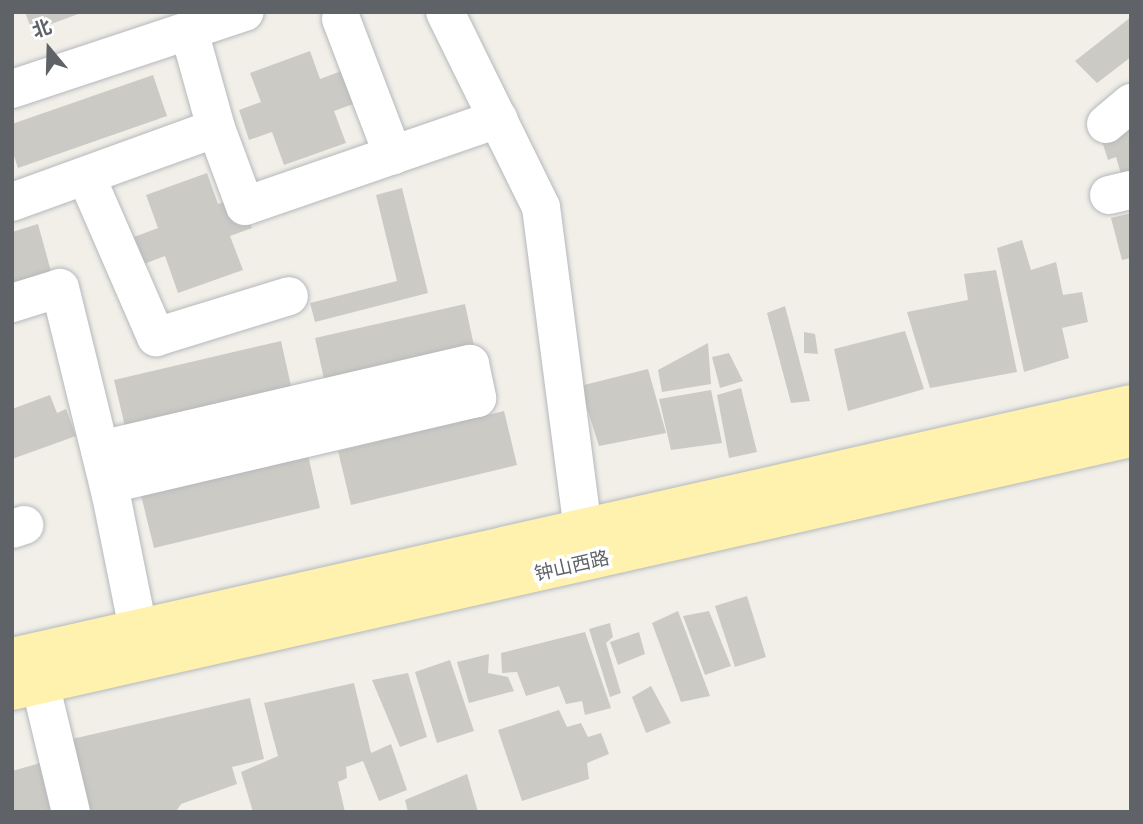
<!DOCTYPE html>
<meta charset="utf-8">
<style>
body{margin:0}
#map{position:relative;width:1143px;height:824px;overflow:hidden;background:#f1efe8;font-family:Cabin,"Noto Sans SC",sans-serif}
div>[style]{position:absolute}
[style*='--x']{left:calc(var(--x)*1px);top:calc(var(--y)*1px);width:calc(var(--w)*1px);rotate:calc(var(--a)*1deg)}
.building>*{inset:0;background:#cccac5}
.roads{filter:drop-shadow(0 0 2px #b5b8bc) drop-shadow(0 0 2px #b5b8bc)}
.minor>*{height:38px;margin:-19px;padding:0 19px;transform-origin:19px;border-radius:19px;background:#fff}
.major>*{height:38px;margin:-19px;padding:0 19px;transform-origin:19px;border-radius:19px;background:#fff2af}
span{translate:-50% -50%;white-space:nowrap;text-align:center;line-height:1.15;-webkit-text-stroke:7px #fff;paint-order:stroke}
.street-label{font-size:19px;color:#5f6368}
.frame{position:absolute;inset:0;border:14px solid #5f6368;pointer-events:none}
.north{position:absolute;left:14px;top:14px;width:70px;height:70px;-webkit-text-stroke:5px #fff;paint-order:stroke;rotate:341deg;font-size:19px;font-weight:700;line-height:28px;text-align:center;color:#5f6368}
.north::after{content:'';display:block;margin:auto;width:24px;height:32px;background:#5f6368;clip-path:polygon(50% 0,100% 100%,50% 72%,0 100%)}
</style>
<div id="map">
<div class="building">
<i style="clip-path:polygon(25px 12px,81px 12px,81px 13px,32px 31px)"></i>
<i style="clip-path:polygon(1131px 17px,1131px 57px,1097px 83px,1075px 61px)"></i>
<i style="clip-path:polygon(310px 51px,320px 79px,344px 70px,356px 103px,334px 111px,346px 143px,284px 165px,272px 132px,249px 140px,239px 110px,261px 102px,250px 73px)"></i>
<i style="clip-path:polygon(153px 75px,167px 116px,18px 168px,12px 150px,12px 124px)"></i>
<i style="clip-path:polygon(1131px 121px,1131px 171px,1121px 174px,1116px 157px,1108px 160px,1101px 138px)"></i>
<i style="clip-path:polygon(207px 173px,218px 204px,241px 196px,252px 228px,230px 236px,243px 270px,178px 293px,165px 256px,144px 264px,134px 237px,158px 228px,146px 195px)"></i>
<i style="clip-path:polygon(402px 188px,428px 293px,315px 322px,310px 303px,397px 281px,376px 195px)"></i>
<i style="clip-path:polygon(1131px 213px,1131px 258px,1122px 260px,1111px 218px)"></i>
<i style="clip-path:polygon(38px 224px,52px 275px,12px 285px,12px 232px)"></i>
<i style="clip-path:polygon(1022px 240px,1031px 270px,1056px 262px,1063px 295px,1082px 292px,1088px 322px,1062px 328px,1069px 358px,1024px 372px,997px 248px)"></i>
<i style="clip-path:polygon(996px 270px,1017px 372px,930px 388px,907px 312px,968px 300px,964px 274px)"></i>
<i style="clip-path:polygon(465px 304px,476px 355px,326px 388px,315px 338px)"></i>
<i style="clip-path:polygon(785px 306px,810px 401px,791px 403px,767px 313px)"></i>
<i style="clip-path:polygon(905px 331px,924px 389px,848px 411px,834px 349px)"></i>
<i style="clip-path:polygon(804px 332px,815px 334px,818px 354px,804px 353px)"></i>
<i style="clip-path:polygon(281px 341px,293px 395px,127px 435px,114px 380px)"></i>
<i style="clip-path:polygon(708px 343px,711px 384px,662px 392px,658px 370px)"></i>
<i style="clip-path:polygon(729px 353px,743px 381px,720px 388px,712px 357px)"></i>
<i style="clip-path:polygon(648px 369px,666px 433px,599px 446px,580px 386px)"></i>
<i style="clip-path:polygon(741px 388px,757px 452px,729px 458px,717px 395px)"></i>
<i style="clip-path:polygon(711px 390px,722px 443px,671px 450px,659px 399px)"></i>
<i style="clip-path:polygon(50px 395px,57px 413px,66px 409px,76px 436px,12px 459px,12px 409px)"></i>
<i style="clip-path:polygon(504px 411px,517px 465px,351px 505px,338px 451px)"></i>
<i style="clip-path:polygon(308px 455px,320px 508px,154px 548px,141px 495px)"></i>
<i style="clip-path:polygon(747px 596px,766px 657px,735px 667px,715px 606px)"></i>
<i style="clip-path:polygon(678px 611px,710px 696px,681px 702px,652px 623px)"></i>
<i style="clip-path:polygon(709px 611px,731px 666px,705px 675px,683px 616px)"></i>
<i style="clip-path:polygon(610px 623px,613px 637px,606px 643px,621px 693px,610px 697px,589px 629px)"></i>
<i style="clip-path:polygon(585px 632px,611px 708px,585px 715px,582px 701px,566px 704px,559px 686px,526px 696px,517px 672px,502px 673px,501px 653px)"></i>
<i style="clip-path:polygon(639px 632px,645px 654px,618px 665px,610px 642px)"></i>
<i style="clip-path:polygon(489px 654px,488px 673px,508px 677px,514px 691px,469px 703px,457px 662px)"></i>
<i style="clip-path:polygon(450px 660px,474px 731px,437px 743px,415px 672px)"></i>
<i style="clip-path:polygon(408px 673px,427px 737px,400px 747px,372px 680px)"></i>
<i style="clip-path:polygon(354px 683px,371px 753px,391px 744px,407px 790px,379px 801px,363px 761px,346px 767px,347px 778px,338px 782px,345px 812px,253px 812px,241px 772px,278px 756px,264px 703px)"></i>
<i style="clip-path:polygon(651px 686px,671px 723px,646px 733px,632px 697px)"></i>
<i style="clip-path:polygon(250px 698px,264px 759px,232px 767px,237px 784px,181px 804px,177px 810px,76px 812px,72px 739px)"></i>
<i style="clip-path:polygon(559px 710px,567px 727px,581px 723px,588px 737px,601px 733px,609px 754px,587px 763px,589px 779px,522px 801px,498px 730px)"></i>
<i style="clip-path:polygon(44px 762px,61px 812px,12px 812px,12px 771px)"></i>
<i style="clip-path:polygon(467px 774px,478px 812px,408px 812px,405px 800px)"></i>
</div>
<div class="roads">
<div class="minor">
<i style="--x:445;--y:12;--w:217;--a:63.8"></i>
<i style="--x:541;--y:207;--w:325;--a:82.6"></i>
<i style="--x:583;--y:529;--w:32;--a:90"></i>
<i style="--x:341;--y:19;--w:146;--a:69.1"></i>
<i style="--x:189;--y:31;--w:101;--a:74.4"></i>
<i style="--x:12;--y:89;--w:245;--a:-18.3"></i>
<i style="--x:1106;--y:124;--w:33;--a:-40"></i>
<i style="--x:86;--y:176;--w:176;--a:66.5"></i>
<i style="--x:156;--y:337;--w:139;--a:-17.1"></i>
<i style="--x:1109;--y:195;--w:23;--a:-13"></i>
<i style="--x:12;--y:202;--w:217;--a:-19.9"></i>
<i style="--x:216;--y:128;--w:83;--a:69.6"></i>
<i style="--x:245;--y:206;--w:268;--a:-19"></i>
<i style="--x:12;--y:303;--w:50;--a:-17.4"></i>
<i style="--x:60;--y:288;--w:213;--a:76.2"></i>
<i style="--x:111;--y:495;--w:167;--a:78.6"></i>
<i style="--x:100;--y:450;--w:380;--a:-13.1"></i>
<i style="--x:470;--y:364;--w:35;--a:78"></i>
<i style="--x:477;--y:398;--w:378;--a:166.8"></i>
<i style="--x:12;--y:529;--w:13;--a:-18"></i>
<i style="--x:33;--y:654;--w:163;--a:76.5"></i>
</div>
<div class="major">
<i style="--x:12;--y:657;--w:1147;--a:-12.74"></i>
<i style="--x:12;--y:691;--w:1147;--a:-12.74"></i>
</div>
</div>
<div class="street-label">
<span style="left:572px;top:566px;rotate:-13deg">钟山西路</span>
</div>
<div class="frame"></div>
<div class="north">北</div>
</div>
